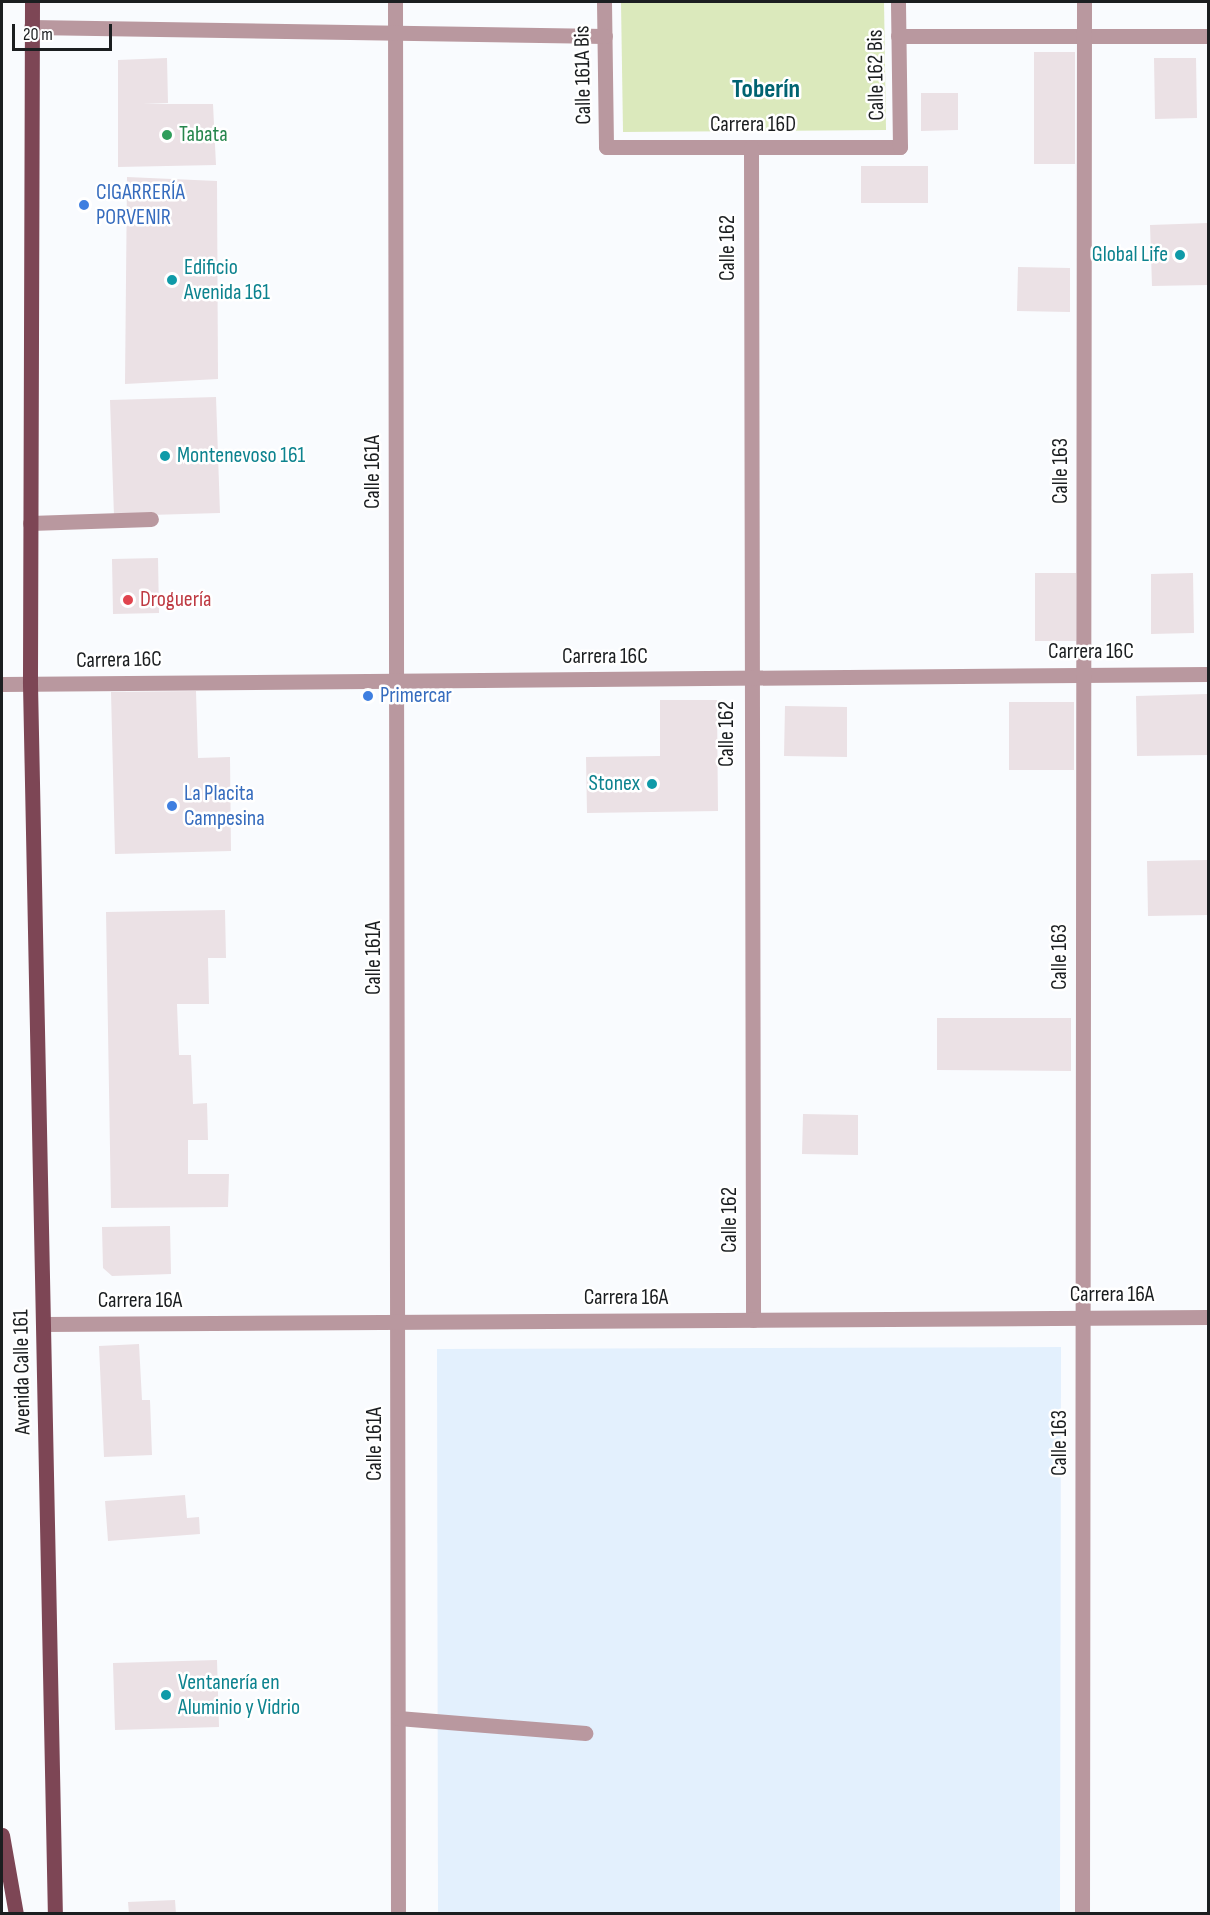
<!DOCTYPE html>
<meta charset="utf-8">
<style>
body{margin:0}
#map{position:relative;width:1210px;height:1915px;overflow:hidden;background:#f9fbfe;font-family:"Sofia Sans Condensed",sans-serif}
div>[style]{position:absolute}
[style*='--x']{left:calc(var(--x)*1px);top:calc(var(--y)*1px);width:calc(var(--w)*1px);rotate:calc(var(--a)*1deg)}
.built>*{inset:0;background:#e3f0fd}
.green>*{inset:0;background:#dbe9bc}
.building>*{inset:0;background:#ebe1e5}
.minor>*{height:15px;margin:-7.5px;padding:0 7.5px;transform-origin:7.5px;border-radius:7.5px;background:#b9989f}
.major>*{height:15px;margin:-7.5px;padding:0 7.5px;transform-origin:7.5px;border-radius:7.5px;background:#7d4655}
.dots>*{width:16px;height:16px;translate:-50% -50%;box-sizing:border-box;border:3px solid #fff;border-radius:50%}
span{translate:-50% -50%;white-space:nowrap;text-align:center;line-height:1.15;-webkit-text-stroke:5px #fff;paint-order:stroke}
.street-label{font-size:22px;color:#1b1e20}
.leisure-label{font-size:22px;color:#27864d}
.left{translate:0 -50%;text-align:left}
.shop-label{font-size:22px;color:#366cbe}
.culture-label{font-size:22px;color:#0d838f}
.right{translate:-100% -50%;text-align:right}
.health-label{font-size:22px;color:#be3a42}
.quarter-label{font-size:26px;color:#006371;font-weight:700}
.frame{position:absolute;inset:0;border:3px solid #1b1e20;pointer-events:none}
.scale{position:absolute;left:12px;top:24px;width:100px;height:27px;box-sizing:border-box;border:3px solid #1b1e20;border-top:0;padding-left:8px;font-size:18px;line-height:21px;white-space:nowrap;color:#1b1e20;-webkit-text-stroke:4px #fff;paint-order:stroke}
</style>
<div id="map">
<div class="built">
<i style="clip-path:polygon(1061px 1347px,1060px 1913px,438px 1913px,437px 1349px)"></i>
</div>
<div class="green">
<i style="clip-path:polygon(621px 2px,884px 2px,886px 130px,623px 132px)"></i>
</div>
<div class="building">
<i style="clip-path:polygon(1034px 52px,1075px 52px,1075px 164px,1034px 164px)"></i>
<i style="clip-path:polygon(167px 58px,168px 103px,143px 104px,213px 104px,216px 165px,118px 167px,118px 60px)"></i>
<i style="clip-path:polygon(1154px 58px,1196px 58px,1197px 118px,1155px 119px)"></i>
<i style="clip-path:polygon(921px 93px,958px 93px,958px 130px,921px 131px)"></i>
<i style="clip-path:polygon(861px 166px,928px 166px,928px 203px,861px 203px)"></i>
<i style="clip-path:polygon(127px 177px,217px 181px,218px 379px,125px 384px)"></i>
<i style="clip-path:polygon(1208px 223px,1208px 285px,1152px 286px,1150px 225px)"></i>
<i style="clip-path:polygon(1018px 267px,1070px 268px,1070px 312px,1017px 311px)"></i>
<i style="clip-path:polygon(216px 397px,220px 513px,114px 516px,110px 400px)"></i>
<i style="clip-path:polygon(158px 558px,159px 613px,113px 614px,112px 559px)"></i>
<i style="clip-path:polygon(1035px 573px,1076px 573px,1076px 641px,1035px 641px)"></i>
<i style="clip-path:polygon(1193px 573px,1194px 633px,1151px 634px,1151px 574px)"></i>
<i style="clip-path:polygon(196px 691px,198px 758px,230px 757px,231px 851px,115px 854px,111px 692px)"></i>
<i style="clip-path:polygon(1207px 694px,1208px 755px,1137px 756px,1136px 696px)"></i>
<i style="clip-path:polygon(660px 700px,717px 700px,718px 811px,587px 813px,586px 757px,660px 756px)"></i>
<i style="clip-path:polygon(1009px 702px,1074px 702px,1074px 770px,1009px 770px)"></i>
<i style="clip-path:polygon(785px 706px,847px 707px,847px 757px,784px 756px)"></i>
<i style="clip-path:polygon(1208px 860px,1208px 915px,1148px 916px,1147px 861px)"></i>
<i style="clip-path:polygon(225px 910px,226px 958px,208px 958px,209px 1004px,177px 1004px,179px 1055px,191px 1055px,193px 1104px,207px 1103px,208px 1140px,188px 1140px,188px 1174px,229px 1174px,228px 1207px,111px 1208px,106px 912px)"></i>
<i style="clip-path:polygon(937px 1018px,1071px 1018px,1071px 1071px,937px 1070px)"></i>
<i style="clip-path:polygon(803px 1114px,858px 1115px,858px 1155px,802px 1154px)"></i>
<i style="clip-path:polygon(170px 1226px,171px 1274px,112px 1276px,103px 1268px,102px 1227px)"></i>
<i style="clip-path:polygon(139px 1344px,142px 1400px,150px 1400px,152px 1455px,104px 1457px,99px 1346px)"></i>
<i style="clip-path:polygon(185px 1495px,187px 1518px,199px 1517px,200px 1534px,108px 1541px,105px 1501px)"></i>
<i style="clip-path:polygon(217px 1660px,219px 1727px,115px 1730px,113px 1663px)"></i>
<i style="clip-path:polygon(175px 1900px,176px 1914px,129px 1914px,128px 1902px)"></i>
</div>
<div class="minor">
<i style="--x:395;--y:2;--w:1912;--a:89.91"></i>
<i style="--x:604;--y:2;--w:145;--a:89.2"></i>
<i style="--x:606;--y:147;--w:294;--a:0"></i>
<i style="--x:900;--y:147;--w:145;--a:-90.8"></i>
<i style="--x:31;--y:27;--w:574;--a:0.9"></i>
<i style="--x:898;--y:36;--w:310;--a:0"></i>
<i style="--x:751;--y:147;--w:1173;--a:89.9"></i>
<i style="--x:30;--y:523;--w:121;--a:-1.9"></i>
<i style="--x:2;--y:684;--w:1206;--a:-0.48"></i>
<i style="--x:43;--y:1324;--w:1165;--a:-0.34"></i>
<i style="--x:398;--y:1718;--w:188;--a:4.6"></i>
<i style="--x:1082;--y:1914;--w:1912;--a:-89.94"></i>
</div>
<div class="major">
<i style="--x:32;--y:2;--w:682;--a:90.17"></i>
<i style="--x:30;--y:684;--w:1230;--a:88.84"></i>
<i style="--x:2;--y:1835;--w:80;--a:80"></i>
</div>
<div class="dots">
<i style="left:167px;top:135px;background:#2e9e5b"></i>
<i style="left:84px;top:205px;background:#3f7fe0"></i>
<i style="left:1180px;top:255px;background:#0f9aa8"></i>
<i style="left:172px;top:280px;background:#0f9aa8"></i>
<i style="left:165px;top:456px;background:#0f9aa8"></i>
<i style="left:128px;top:600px;background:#e0444e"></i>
<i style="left:368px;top:696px;background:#3f7fe0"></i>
<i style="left:652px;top:784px;background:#0f9aa8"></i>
<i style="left:172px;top:806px;background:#3f7fe0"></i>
<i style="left:166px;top:1695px;background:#0f9aa8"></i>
</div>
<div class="street-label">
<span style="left:583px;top:75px;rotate:-91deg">Calle 161A Bis</span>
<span style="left:876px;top:75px;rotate:-91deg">Calle 162 Bis</span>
<span style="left:753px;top:125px">Carrera 16D</span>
<span style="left:728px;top:248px;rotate:-90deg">Calle 162</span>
<span style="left:1061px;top:471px;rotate:-90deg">Calle 163</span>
<span style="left:373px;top:472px;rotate:-90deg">Calle 161A</span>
<span style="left:1091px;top:652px">Carrera 16C</span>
<span style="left:605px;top:657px">Carrera 16C</span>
<span style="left:119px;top:660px;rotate:-1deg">Carrera 16C</span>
<span style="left:727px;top:734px;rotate:-90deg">Calle 162</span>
<span style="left:1060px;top:957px;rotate:-90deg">Calle 163</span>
<span style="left:374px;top:958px;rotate:-90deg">Calle 161A</span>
<span style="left:730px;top:1220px;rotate:-90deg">Calle 162</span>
<span style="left:1112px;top:1295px">Carrera 16A</span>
<span style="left:626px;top:1298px">Carrera 16A</span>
<span style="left:140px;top:1301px">Carrera 16A</span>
<span style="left:22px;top:1372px;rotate:-91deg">Avenida Calle 161</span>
<span style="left:1060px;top:1443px;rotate:-90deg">Calle 163</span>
<span style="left:375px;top:1444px;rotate:-90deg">Calle 161A</span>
</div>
<div class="leisure-label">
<span class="left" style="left:179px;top:135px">Tabata</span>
</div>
<div class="shop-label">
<span class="left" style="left:96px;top:205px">CIGARRERÍA<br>PORVENIR</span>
<span class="left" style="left:380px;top:696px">Primercar</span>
<span class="left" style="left:184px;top:806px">La Placita<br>Campesina</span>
</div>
<div class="culture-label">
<span class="right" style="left:1168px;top:255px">Global Life</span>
<span class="left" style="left:184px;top:280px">Edificio<br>Avenida 161</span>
<span class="left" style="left:177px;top:456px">Montenevoso 161</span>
<span class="right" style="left:640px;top:784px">Stonex</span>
<span class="left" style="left:178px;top:1695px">Ventanería en<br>Aluminio y Vidrio</span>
</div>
<div class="health-label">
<span class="left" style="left:140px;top:600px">Droguería</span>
</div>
<div class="quarter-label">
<span style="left:766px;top:90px">Toberín</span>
</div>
<div class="frame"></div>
<div class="scale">20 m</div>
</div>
